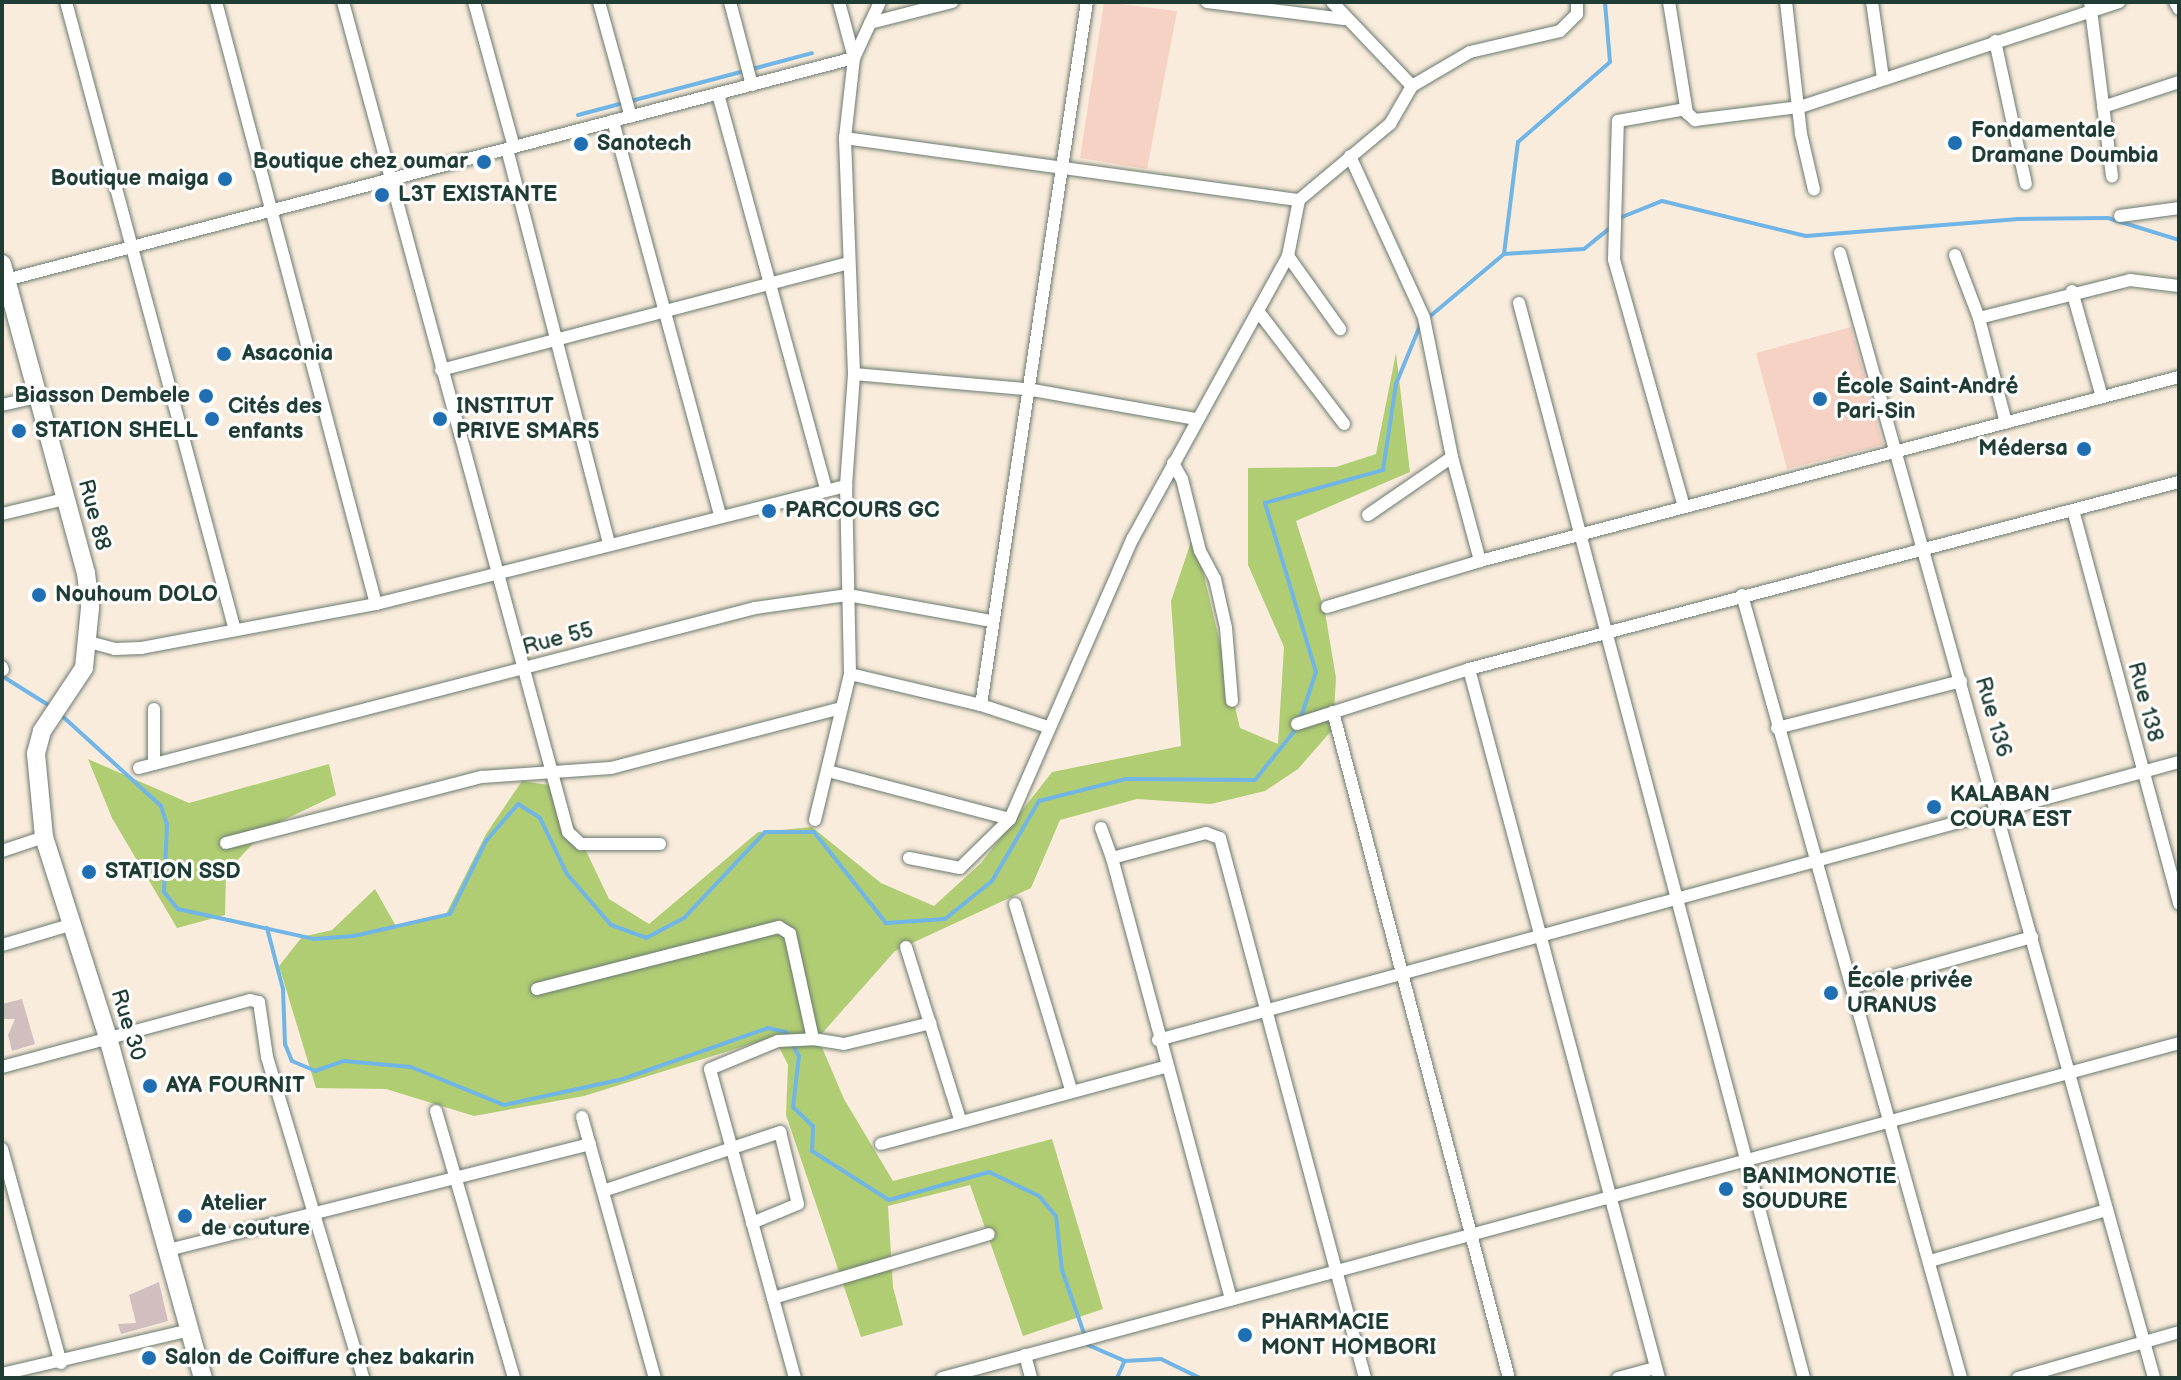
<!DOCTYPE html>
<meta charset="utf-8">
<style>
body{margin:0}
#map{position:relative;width:2181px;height:1380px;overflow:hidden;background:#f9ecdc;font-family:"Balsamiq Sans",sans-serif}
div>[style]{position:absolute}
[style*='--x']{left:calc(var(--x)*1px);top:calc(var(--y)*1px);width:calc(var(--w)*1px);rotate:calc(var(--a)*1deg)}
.built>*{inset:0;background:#f6d2c5}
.industrial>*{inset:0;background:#d1bfbf}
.green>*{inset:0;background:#b0cd74}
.stream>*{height:4px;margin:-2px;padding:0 2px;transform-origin:2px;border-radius:2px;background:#71b5e7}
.roads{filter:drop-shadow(0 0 2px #6b7a6f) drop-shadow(0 0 2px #6b7a6f)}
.street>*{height:12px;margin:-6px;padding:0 6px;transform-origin:6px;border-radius:6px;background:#fff}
.secondary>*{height:18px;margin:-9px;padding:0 9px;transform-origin:9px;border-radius:9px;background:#fff}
.dots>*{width:22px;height:22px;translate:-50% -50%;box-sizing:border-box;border:4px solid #fff;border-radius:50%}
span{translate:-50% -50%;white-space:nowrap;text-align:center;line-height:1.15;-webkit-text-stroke:6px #fff;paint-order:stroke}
.poi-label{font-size:22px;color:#1f3d34;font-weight:700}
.left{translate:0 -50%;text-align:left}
.right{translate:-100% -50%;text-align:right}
.street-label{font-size:22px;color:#1f3d34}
.frame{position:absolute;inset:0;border:4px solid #1f3d34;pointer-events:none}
</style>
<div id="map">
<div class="built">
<i style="clip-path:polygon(1104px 2px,1177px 11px,1147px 169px,1080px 158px)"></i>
<i style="clip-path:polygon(1851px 327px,1883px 445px,1787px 469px,1756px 353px)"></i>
</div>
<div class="industrial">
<i style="clip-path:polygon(22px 999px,35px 1044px,12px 1051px,8px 1035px,15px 1019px,2px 1019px,2px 1004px)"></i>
<i style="clip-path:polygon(159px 1282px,168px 1321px,121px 1334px,118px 1324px,136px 1323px,129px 1295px)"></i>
</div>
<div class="green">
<i style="clip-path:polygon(1396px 353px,1410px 472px,1296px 521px,1325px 612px,1336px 678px,1333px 729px,1298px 769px,1265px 791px,1211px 804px,1137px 799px,1060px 820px,1031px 888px,895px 951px,818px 1038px,844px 1099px,893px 1181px,1052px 1139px,1103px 1309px,1023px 1336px,970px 1185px,888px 1206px,893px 1287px,903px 1325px,861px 1337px,786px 1115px,788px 1065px,774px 1037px,584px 1096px,474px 1116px,386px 1089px,316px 1088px,279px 966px,302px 937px,332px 930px,375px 889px,397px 928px,445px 916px,486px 834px,522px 781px,555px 786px,609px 899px,649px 924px,758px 832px,812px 827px,881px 883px,934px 906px,981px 863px,1052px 772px,1181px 746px,1171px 601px,1194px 533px,1240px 728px,1278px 744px,1284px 647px,1248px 565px,1248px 468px,1336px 467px,1376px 454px)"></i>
<i style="clip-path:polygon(88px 759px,189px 803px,329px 764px,336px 795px,269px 827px,226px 872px,225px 915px,177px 928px,112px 818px)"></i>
</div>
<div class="stream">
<i style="--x:578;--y:115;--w:242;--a:-14.8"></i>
<i style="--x:1617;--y:219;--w:48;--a:-21.8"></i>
<i style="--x:1662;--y:201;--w:148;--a:13.7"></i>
<i style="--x:1806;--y:236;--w:213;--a:-4.6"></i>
<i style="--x:2018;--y:219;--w:90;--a:-0.6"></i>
<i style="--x:2108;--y:218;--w:74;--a:17.2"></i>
<i style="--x:1504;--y:254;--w:80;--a:-3.6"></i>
<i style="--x:1584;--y:249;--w:36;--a:-39"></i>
<i style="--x:1428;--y:318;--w:99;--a:-40.1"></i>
<i style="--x:1504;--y:254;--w:113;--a:-82.9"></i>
<i style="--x:1518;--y:142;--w:122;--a:-41"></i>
<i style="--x:1610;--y:62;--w:60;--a:-94.8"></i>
<i style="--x:2;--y:676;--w:57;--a:32"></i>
<i style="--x:60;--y:714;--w:137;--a:42.3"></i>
<i style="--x:161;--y:806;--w:19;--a:72"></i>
<i style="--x:167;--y:824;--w:68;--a:92.5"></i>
<i style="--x:164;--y:892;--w:22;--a:51"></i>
<i style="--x:178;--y:909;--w:139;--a:12.4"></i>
<i style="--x:314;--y:939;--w:40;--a:-4.3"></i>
<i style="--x:354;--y:936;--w:98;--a:-12.9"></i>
<i style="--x:450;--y:914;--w:81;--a:-63.7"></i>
<i style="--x:486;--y:841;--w:49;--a:-49.1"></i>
<i style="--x:518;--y:804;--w:26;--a:32"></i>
<i style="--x:540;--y:818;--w:62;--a:64.3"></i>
<i style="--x:567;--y:874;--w:67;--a:49.2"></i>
<i style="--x:611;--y:925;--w:37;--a:20"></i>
<i style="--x:646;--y:938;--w:43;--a:-27.8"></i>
<i style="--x:684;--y:918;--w:118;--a:-46.7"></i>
<i style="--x:765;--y:832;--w:49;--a:0"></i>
<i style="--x:814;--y:832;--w:116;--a:51.6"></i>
<i style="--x:886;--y:923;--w:59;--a:-3.9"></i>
<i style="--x:945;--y:919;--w:60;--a:-39"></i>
<i style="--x:992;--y:881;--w:93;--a:-59.6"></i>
<i style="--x:1039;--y:801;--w:90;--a:-14.2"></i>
<i style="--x:1126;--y:779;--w:129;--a:0.4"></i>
<i style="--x:1255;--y:780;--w:67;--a:-51.1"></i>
<i style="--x:1300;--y:720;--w:51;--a:-71.6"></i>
<i style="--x:1316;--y:672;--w:177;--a:-106.8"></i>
<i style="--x:1265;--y:503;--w:123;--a:-15.6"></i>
<i style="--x:1383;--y:470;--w:87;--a:-81.4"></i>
<i style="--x:1396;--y:384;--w:66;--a:-67.7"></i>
<i style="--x:267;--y:928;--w:63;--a:75.3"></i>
<i style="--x:283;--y:989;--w:55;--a:87.9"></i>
<i style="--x:285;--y:1044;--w:18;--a:68"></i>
<i style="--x:292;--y:1061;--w:25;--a:23"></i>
<i style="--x:315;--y:1071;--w:31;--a:-19"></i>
<i style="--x:344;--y:1061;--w:67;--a:5.1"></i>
<i style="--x:411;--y:1067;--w:100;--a:22.2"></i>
<i style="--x:504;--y:1105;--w:122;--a:-12.3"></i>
<i style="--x:623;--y:1079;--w:154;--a:-19.4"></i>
<i style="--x:768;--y:1028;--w:18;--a:13"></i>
<i style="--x:786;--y:1032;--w:27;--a:62"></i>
<i style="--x:799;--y:1056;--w:51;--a:96.7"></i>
<i style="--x:793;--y:1107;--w:28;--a:44"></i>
<i style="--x:813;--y:1126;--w:25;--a:92"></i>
<i style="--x:812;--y:1151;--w:91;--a:32.5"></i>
<i style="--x:889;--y:1200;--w:104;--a:-15.6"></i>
<i style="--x:989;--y:1172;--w:55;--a:25.6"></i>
<i style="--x:1039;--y:1196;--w:26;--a:50"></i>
<i style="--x:1056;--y:1216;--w:54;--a:83.7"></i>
<i style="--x:1062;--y:1270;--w:79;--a:70.9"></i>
<i style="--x:1088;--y:1345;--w:40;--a:23.4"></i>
<i style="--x:1125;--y:1361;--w:36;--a:-3"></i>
<i style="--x:1161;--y:1359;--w:43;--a:26"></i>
<i style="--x:1117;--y:1378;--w:17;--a:-66"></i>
</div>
<div class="roads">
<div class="street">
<i style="--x:66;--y:2;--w:647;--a:74.95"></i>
<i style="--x:216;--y:2;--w:623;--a:75.12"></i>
<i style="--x:343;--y:2;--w:860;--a:74.83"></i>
<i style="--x:568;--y:832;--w:18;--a:43"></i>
<i style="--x:581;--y:844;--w:79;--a:0"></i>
<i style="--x:474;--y:2;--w:150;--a:74.6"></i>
<i style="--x:599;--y:2;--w:119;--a:74.5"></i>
<i style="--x:730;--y:2;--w:86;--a:75.2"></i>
<i style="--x:839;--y:2;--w:58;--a:75"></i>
<i style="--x:1207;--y:2;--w:138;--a:7.1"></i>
<i style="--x:1332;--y:2;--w:116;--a:46.4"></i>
<i style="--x:1669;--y:2;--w:112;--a:80.8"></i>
<i style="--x:1687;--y:113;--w:11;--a:41"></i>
<i style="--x:1695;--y:120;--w:106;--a:-7.1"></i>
<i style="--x:1800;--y:107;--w:336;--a:-18.2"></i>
<i style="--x:1786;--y:2;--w:133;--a:83.5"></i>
<i style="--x:1801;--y:134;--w:57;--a:76.9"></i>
<i style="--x:1872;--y:2;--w:77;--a:81.8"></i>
<i style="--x:2090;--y:2;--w:176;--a:82.8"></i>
<i style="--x:2175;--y:2;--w:8;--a:60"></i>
<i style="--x:870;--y:23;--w:85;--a:-14.4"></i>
<i style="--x:1995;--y:41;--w:146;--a:77.8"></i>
<i style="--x:718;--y:94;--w:409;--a:74.7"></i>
<i style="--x:2103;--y:107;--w:80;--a:-18.2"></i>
<i style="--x:613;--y:121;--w:407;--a:74.8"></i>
<i style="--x:845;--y:138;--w:458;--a:7.8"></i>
<i style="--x:507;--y:149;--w:407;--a:75.5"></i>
<i style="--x:1350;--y:156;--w:178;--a:65.4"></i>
<i style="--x:1424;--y:318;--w:142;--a:78.6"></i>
<i style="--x:1452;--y:457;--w:108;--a:74.9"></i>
<i style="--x:2120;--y:216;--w:60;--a:-7.7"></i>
<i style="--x:1840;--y:253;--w:1168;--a:74.4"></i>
<i style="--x:1955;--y:255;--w:67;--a:69.1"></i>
<i style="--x:1979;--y:318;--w:108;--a:75.6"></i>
<i style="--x:1288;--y:256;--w:90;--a:54.5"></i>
<i style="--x:2;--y:281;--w:881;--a:-14.67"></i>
<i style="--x:2072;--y:291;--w:110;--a:74.2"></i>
<i style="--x:1519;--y:303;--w:1112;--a:75.15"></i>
<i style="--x:1258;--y:311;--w:142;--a:52.7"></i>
<i style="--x:1979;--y:318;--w:156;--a:-14.1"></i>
<i style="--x:2130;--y:280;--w:49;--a:7"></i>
<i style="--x:441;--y:370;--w:419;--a:-14.7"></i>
<i style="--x:854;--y:374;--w:174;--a:5"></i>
<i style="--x:1027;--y:389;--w:172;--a:10.1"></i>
<i style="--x:2;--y:405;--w:36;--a:-13"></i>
<i style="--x:1173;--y:463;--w:18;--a:61"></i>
<i style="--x:1182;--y:479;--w:74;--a:76"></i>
<i style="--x:1200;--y:551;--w:32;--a:62"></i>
<i style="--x:1215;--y:579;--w:50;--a:77.3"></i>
<i style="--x:1226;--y:628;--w:73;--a:85.3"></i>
<i style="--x:1684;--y:507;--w:257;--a:-105.8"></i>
<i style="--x:1614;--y:260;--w:139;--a:-88.4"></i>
<i style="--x:1618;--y:121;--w:69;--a:-10"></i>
<i style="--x:2073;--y:510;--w:408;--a:74.9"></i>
<i style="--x:2;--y:514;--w:65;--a:-13.4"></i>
<i style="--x:1368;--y:515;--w:102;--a:-34.6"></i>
<i style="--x:1742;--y:595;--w:813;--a:74.37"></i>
<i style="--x:1327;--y:607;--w:160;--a:-16.7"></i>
<i style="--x:1480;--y:561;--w:723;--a:-14.75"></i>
<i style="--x:89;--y:642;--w:27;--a:15"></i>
<i style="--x:115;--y:649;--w:26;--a:-2"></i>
<i style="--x:141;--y:648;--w:239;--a:-10.6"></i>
<i style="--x:376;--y:604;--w:485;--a:-14.1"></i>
<i style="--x:2;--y:667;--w:3;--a:72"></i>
<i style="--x:1469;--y:669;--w:734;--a:75"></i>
<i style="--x:850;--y:674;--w:135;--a:13.3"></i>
<i style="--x:981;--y:705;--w:71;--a:18.2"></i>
<i style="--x:981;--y:705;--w:711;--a:-81.43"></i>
<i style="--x:1333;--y:712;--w:689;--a:75.2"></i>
<i style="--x:1297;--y:724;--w:181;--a:-17.7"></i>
<i style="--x:1469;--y:669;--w:734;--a:-14.76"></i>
<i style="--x:1777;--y:728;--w:190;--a:-14.3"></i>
<i style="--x:154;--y:764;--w:55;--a:-90"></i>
<i style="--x:139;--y:768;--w:636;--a:-14.56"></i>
<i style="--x:755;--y:608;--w:94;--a:-8"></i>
<i style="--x:848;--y:595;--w:145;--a:10.3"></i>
<i style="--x:828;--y:771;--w:188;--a:14.8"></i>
<i style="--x:815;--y:820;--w:150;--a:-76.5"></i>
<i style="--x:850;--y:674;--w:188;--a:-91.2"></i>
<i style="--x:846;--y:486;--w:112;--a:-85.9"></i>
<i style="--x:854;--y:374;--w:236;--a:-92.2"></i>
<i style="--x:845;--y:138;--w:81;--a:-83.6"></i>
<i style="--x:854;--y:58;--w:62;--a:-65.1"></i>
<i style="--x:1101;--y:828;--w:32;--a:70"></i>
<i style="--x:1112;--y:858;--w:97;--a:-14.9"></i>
<i style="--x:1206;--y:833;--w:15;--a:20"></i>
<i style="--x:1220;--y:838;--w:559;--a:74.97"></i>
<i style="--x:226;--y:843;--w:264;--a:-14.5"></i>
<i style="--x:482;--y:777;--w:129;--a:-4"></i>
<i style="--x:611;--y:768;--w:238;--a:-14.6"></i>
<i style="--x:2;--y:851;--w:44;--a:-18.4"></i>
<i style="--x:909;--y:858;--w:52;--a:11.1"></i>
<i style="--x:960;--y:868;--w:70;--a:-44.4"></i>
<i style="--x:1010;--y:819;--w:307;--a:-66.4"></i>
<i style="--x:1133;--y:538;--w:322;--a:-61.2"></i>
<i style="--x:1288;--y:256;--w:57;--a:-78.9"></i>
<i style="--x:1299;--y:200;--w:119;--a:-39.9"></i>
<i style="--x:1390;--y:124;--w:44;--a:-59.9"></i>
<i style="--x:1412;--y:86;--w:67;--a:-30.4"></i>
<i style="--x:1470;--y:52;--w:92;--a:-13.1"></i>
<i style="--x:1560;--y:31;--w:24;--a:-45"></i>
<i style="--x:1577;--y:14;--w:12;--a:-90"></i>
<i style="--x:1112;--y:858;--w:457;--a:74.9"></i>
<i style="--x:1015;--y:904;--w:193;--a:73.2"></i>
<i style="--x:2;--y:945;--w:71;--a:-16.4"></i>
<i style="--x:906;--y:947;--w:180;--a:72.6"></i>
<i style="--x:1854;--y:987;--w:185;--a:-15.7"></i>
<i style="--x:537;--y:989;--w:250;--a:-14.4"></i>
<i style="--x:779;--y:927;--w:13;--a:32"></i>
<i style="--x:790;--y:934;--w:107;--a:77.6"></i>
<i style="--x:1158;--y:1040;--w:1058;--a:-15.23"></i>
<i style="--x:2;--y:1067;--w:257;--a:-15.1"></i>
<i style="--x:250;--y:1000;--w:9;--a:13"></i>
<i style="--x:259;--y:1002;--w:56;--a:81.7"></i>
<i style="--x:267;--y:1057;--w:335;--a:73.3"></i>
<i style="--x:436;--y:1111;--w:278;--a:73.7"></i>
<i style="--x:582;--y:1117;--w:271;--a:74.4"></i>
<i style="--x:881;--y:1144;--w:294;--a:-15.2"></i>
<i style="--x:2;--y:1149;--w:222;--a:74.6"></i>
<i style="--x:603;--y:1191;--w:187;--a:-18.4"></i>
<i style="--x:780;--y:1132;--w:74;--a:76"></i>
<i style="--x:798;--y:1204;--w:50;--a:157.6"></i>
<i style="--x:168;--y:1250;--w:435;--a:-14.1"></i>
<i style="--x:1930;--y:1261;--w:184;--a:-16.1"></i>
<i style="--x:773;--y:1298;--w:225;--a:-16.5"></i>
<i style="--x:1025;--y:1355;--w:24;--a:75"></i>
<i style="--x:2;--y:1374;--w:192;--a:-13.2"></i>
<i style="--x:795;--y:1378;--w:320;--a:-105.4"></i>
<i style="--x:710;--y:1069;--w:74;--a:-22.4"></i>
<i style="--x:778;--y:1041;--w:35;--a:-3"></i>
<i style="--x:813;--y:1039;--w:31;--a:9"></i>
<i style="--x:844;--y:1044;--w:89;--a:-13.6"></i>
<i style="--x:942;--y:1378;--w:1282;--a:-15.15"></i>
<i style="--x:1618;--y:1378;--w:39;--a:-15"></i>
<i style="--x:2018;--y:1378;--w:167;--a:-15.9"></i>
</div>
<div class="secondary">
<i style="--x:2;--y:264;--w:320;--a:74.8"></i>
<i style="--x:86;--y:573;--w:35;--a:83"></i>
<i style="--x:90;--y:608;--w:60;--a:95.7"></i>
<i style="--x:84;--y:668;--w:76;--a:123.7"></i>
<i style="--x:42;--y:731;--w:24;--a:105"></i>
<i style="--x:36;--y:754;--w:83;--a:84.5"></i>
<i style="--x:44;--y:837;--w:211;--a:72.3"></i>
<i style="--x:108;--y:1038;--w:353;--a:74.4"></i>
</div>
</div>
<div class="dots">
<i style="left:1955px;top:143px;background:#1f6fb2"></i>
<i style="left:581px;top:144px;background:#1f6fb2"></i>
<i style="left:484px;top:162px;background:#1f6fb2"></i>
<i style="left:225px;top:179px;background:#1f6fb2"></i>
<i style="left:382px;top:195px;background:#1f6fb2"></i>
<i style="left:224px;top:354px;background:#1f6fb2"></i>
<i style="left:206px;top:396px;background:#1f6fb2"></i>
<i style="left:1820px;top:399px;background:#1f6fb2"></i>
<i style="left:212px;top:419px;background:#1f6fb2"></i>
<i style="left:440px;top:419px;background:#1f6fb2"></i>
<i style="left:19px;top:431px;background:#1f6fb2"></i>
<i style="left:2084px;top:449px;background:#1f6fb2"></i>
<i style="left:769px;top:511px;background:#1f6fb2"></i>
<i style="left:39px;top:595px;background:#1f6fb2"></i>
<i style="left:1934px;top:807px;background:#1f6fb2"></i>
<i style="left:89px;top:872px;background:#1f6fb2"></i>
<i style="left:1831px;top:993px;background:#1f6fb2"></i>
<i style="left:150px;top:1086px;background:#1f6fb2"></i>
<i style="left:1726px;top:1189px;background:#1f6fb2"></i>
<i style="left:185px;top:1216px;background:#1f6fb2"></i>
<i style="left:1245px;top:1335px;background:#1f6fb2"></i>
<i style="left:149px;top:1358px;background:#1f6fb2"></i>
</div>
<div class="poi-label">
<span class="left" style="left:1971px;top:143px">Fondamentale<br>Dramane Doumbia</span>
<span class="left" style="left:597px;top:144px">Sanotech</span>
<span class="right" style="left:468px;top:162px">Boutique chez oumar</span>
<span class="right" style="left:209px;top:179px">Boutique maiga</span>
<span class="left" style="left:398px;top:195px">L3T EXISTANTE</span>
<span class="left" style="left:242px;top:354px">Asaconia</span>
<span class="left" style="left:1836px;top:399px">École Saint-André<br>Pari-Sin</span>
<span class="right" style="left:190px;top:396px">Biasson Dembele</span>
<span class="left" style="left:228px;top:419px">Cités des<br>enfants</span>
<span class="left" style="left:456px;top:419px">INSTITUT<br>PRIVE SMAR5</span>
<span class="left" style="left:35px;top:431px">STATION SHELL</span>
<span class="right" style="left:2068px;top:449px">Médersa</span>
<span class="left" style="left:785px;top:511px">PARCOURS GC</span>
<span class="left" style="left:55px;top:595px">Nouhoum DOLO</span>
<span class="left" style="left:1950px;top:807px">KALABAN<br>COURA EST</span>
<span class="left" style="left:105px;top:872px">STATION SSD</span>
<span class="left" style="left:1847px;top:993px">École privée<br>URANUS</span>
<span class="left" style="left:166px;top:1086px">AYA FOURNIT</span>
<span class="left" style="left:1742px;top:1189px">BANIMONOTIE<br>SOUDURE</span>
<span class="left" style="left:201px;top:1216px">Atelier<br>de couture</span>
<span class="left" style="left:1261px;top:1335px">PHARMACIE<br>MONT HOMBORI</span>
<span class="left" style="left:165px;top:1358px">Salon de Coiffure chez bakarin</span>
</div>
<div class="street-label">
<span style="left:94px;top:515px;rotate:75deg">Rue 88</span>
<span style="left:558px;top:639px;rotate:-15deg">Rue 55</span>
<span style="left:2145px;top:702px;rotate:75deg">Rue 138</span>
<span style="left:1993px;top:717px;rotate:74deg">Rue 136</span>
<span style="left:128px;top:1025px;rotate:73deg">Rue 30</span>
</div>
<div class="frame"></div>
</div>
